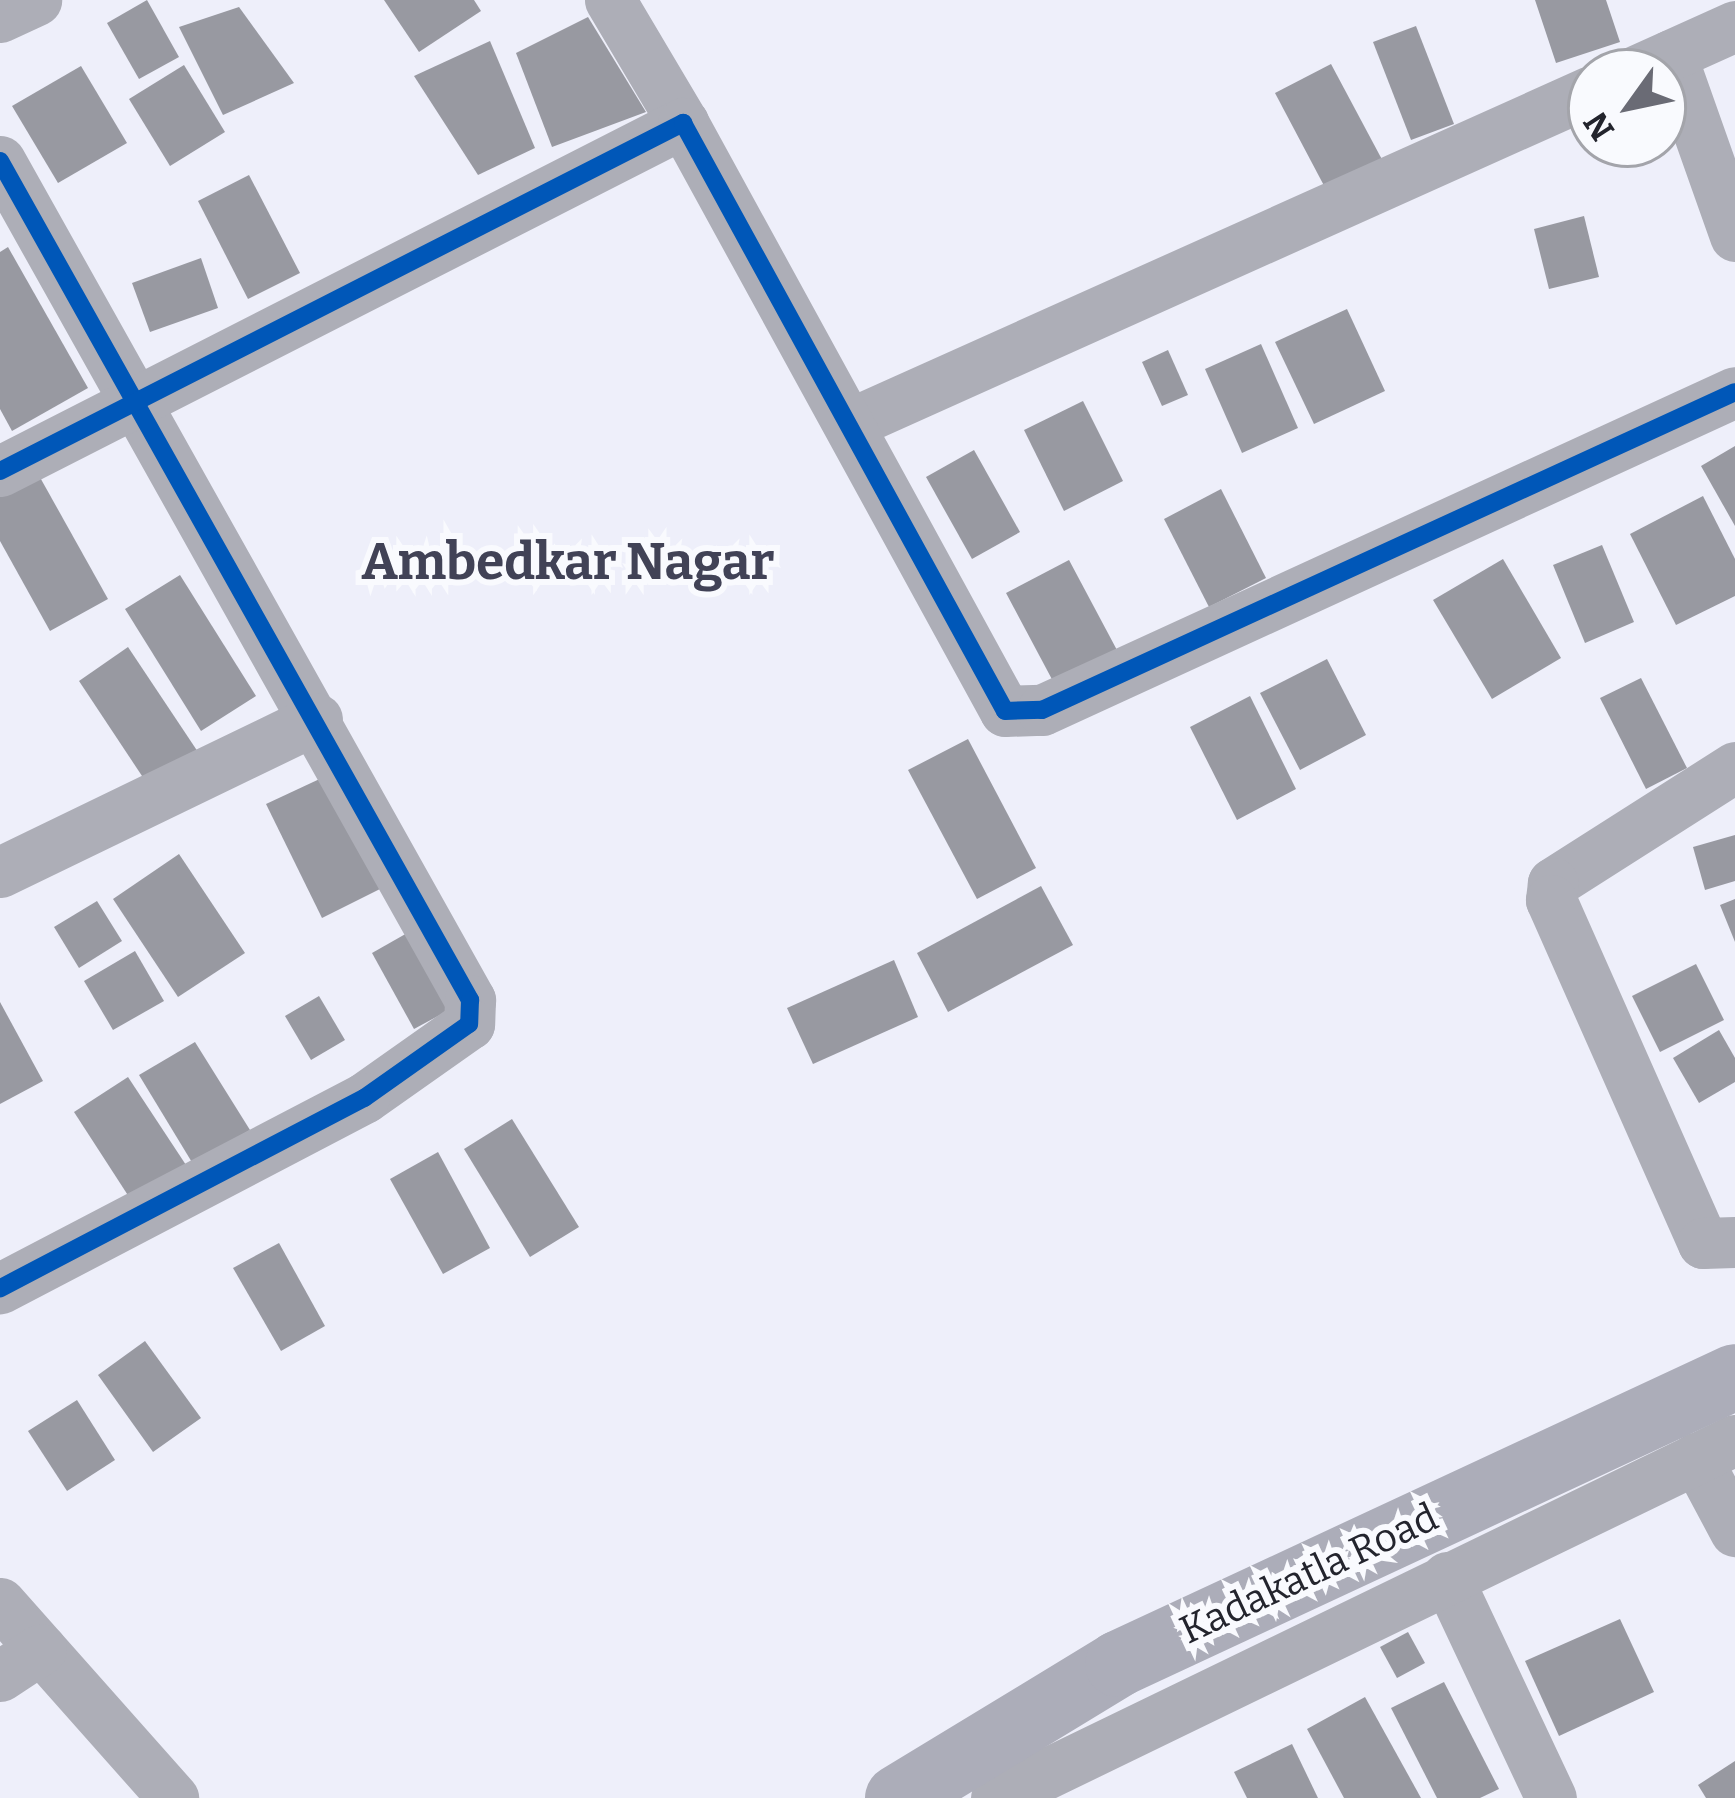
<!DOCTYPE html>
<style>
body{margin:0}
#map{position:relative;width:1735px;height:1798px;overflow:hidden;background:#eeeffa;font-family:Bitter,serif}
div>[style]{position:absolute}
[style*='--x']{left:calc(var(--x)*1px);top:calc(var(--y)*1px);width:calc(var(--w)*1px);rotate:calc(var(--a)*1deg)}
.building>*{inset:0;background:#9899a1}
.street>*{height:51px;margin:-25.5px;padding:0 25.5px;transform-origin:25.5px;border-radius:25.5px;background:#adaeb7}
.secondary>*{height:66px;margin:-33px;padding:0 33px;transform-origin:33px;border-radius:33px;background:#acadb9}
.cycleway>*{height:18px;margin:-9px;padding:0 9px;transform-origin:9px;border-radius:9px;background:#0057b8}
span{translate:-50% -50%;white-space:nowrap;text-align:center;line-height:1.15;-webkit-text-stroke:12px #f9fafe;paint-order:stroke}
.street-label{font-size:39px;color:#23242d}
.district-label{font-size:51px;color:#414256;font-weight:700}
.north{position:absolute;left:1567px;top:48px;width:120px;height:120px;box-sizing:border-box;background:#f9fafe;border:3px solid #a3a4aa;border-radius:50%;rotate:237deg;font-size:33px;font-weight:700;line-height:48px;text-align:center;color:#23242d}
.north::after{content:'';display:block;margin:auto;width:42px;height:54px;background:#6a6b75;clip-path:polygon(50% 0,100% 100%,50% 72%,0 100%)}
</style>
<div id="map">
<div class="building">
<i style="clip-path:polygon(147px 0,179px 57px,139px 79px,107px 23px)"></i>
<i style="clip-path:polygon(384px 0,474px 0,481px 11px,419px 52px)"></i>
<i style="clip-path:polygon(1535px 0,1606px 0,1620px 42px,1556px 63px)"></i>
<i style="clip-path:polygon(239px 7px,294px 83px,223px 115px,179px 27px)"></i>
<i style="clip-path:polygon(588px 17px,646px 112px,552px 147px,516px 53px)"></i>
<i style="clip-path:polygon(1416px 26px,1454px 124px,1411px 140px,1373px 42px)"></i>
<i style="clip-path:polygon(490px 41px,535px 148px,478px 175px,414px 76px)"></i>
<i style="clip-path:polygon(1331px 64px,1386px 167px,1330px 197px,1275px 93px)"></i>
<i style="clip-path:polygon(184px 65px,225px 132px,170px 166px,129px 99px)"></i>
<i style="clip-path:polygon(81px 66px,127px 143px,58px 183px,12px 106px)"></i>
<i style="clip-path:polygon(249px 175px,300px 273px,248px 299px,198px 201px)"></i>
<i style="clip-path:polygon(1584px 216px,1599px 277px,1549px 289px,1534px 229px)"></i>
<i style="clip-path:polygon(8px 247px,88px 388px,12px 431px,0 409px,0 252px)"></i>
<i style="clip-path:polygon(201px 258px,218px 308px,150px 332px,132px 283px)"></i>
<i style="clip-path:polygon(1347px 309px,1385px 391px,1314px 424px,1275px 342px)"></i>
<i style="clip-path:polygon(1261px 344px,1298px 428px,1242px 453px,1205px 369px)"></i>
<i style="clip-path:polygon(1168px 350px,1188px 395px,1162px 406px,1142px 362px)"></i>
<i style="clip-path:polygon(1083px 401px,1123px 481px,1064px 511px,1024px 430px)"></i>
<i style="clip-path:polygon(1735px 446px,1735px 526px,1701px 466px)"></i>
<i style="clip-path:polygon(974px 450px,1020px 532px,972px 559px,926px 477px)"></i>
<i style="clip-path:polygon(37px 472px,108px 599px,50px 631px,0 541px,0 492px)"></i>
<i style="clip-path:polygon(1221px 489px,1266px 578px,1209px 607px,1164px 519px)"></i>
<i style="clip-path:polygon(1703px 496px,1735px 559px,1735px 596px,1676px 625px,1630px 534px)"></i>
<i style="clip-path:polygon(1602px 545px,1634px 622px,1585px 643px,1553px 565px)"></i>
<i style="clip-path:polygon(1503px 559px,1561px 658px,1492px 699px,1433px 600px)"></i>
<i style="clip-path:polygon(1069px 560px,1118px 652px,1055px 685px,1006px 593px)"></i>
<i style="clip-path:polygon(180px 575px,256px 696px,201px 731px,125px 609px)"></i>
<i style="clip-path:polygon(128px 647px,198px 752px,148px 785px,79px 681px)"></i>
<i style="clip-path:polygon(1327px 659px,1366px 735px,1300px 770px,1260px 693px)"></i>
<i style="clip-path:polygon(1641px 678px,1687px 768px,1646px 789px,1600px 698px)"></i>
<i style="clip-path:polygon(1250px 696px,1296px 789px,1237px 820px,1190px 727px)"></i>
<i style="clip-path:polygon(968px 739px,1036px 868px,977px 899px,908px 770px)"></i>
<i style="clip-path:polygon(326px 776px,380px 889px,322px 918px,266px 804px)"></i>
<i style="clip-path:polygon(1735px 835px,1735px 881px,1705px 890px,1693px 847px)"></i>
<i style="clip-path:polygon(179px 854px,245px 953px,178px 997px,113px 899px)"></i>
<i style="clip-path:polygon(1041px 886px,1073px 945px,948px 1012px,917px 953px)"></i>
<i style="clip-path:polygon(1735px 899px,1735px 942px,1720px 905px)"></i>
<i style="clip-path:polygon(97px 901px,122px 941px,79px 968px,54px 927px)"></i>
<i style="clip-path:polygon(409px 932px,451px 1009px,414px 1029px,372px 953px)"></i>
<i style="clip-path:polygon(135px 951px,164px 1001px,113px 1030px,84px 981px)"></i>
<i style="clip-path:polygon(894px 960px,918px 1017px,813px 1064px,787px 1008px)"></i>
<i style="clip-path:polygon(1696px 964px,1724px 1020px,1660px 1052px,1632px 996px)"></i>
<i style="clip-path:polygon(319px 996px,345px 1040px,311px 1060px,285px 1016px)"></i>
<i style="clip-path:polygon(0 1002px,43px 1081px,0 1104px)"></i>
<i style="clip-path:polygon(1719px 1030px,1735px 1058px,1735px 1082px,1699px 1103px,1673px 1058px)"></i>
<i style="clip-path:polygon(195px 1042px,250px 1130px,193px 1164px,139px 1075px)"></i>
<i style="clip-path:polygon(128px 1077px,186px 1165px,131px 1200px,74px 1112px)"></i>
<i style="clip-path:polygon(512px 1119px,579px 1227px,530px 1257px,464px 1149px)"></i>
<i style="clip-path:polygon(438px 1152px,490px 1248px,443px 1274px,390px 1179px)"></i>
<i style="clip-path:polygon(279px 1243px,325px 1326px,281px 1351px,233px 1268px)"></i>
<i style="clip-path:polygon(145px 1341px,201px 1418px,153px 1452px,98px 1375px)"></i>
<i style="clip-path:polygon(77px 1400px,115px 1460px,67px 1491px,28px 1431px)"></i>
<i style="clip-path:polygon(1620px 1619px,1654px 1692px,1559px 1736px,1525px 1661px)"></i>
<i style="clip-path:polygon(1408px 1632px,1425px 1663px,1397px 1678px,1380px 1647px)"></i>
<i style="clip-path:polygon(1444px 1682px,1499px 1789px,1480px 1798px,1437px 1798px,1391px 1708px)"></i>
<i style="clip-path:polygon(1365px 1697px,1421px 1798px,1344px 1798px,1307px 1729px)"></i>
<i style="clip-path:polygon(1292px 1744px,1318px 1798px,1247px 1798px,1234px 1772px)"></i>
<i style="clip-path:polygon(1735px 1761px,1735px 1798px,1706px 1798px,1698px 1785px)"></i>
</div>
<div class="street">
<i style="--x:610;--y:0;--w:143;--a:59.3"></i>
<i style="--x:0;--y:17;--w:40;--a:-25"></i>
<i style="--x:1671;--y:55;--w:192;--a:70.5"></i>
<i style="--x:1633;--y:72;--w:112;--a:-24.3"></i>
<i style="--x:0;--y:161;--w:962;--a:60.74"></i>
<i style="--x:470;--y:1000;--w:24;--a:92"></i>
<i style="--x:469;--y:1024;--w:128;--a:144.8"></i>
<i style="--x:364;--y:1098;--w:411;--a:152.4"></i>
<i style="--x:849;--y:424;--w:813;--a:-24.17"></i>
<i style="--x:0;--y:471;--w:767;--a:-27"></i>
<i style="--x:683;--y:123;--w:670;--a:61.29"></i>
<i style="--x:1005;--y:711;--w:37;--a:-2"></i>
<i style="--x:1042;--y:710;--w:762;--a:-24.65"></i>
<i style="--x:1735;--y:767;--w:216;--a:147.5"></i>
<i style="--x:1553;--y:883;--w:17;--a:97"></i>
<i style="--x:1551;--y:900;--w:375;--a:66.1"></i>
<i style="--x:1703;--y:1243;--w:32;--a:-2"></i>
<i style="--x:0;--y:872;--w:352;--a:-25.8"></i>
<i style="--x:1696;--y:1458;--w:83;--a:61.9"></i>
<i style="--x:1447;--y:1577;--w:244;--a:64.8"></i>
<i style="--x:0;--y:1603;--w:261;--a:48.4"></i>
<i style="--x:0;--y:1676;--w:49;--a:-33.4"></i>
<i style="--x:996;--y:1798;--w:821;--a:-25.85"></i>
</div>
<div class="secondary">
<i style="--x:898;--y:1798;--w:258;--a:-31.3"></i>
<i style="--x:1118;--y:1664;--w:680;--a:-24.95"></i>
</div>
<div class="cycleway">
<i style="--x:0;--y:161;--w:962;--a:60.74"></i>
<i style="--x:470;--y:1000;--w:24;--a:92"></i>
<i style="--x:469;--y:1024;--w:128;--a:144.8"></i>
<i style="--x:364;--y:1098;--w:411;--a:152.4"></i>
<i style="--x:0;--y:471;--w:767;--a:-27"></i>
<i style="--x:683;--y:123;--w:670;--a:61.29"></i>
<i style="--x:1005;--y:711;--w:37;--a:-2"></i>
<i style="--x:1042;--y:710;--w:762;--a:-24.65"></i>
</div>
<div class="street-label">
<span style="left:1309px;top:1574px;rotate:-25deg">Kadakatla Road</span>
</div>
<div class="district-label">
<span style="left:568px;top:562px">Ambedkar Nagar</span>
</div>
<div class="north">N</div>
</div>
